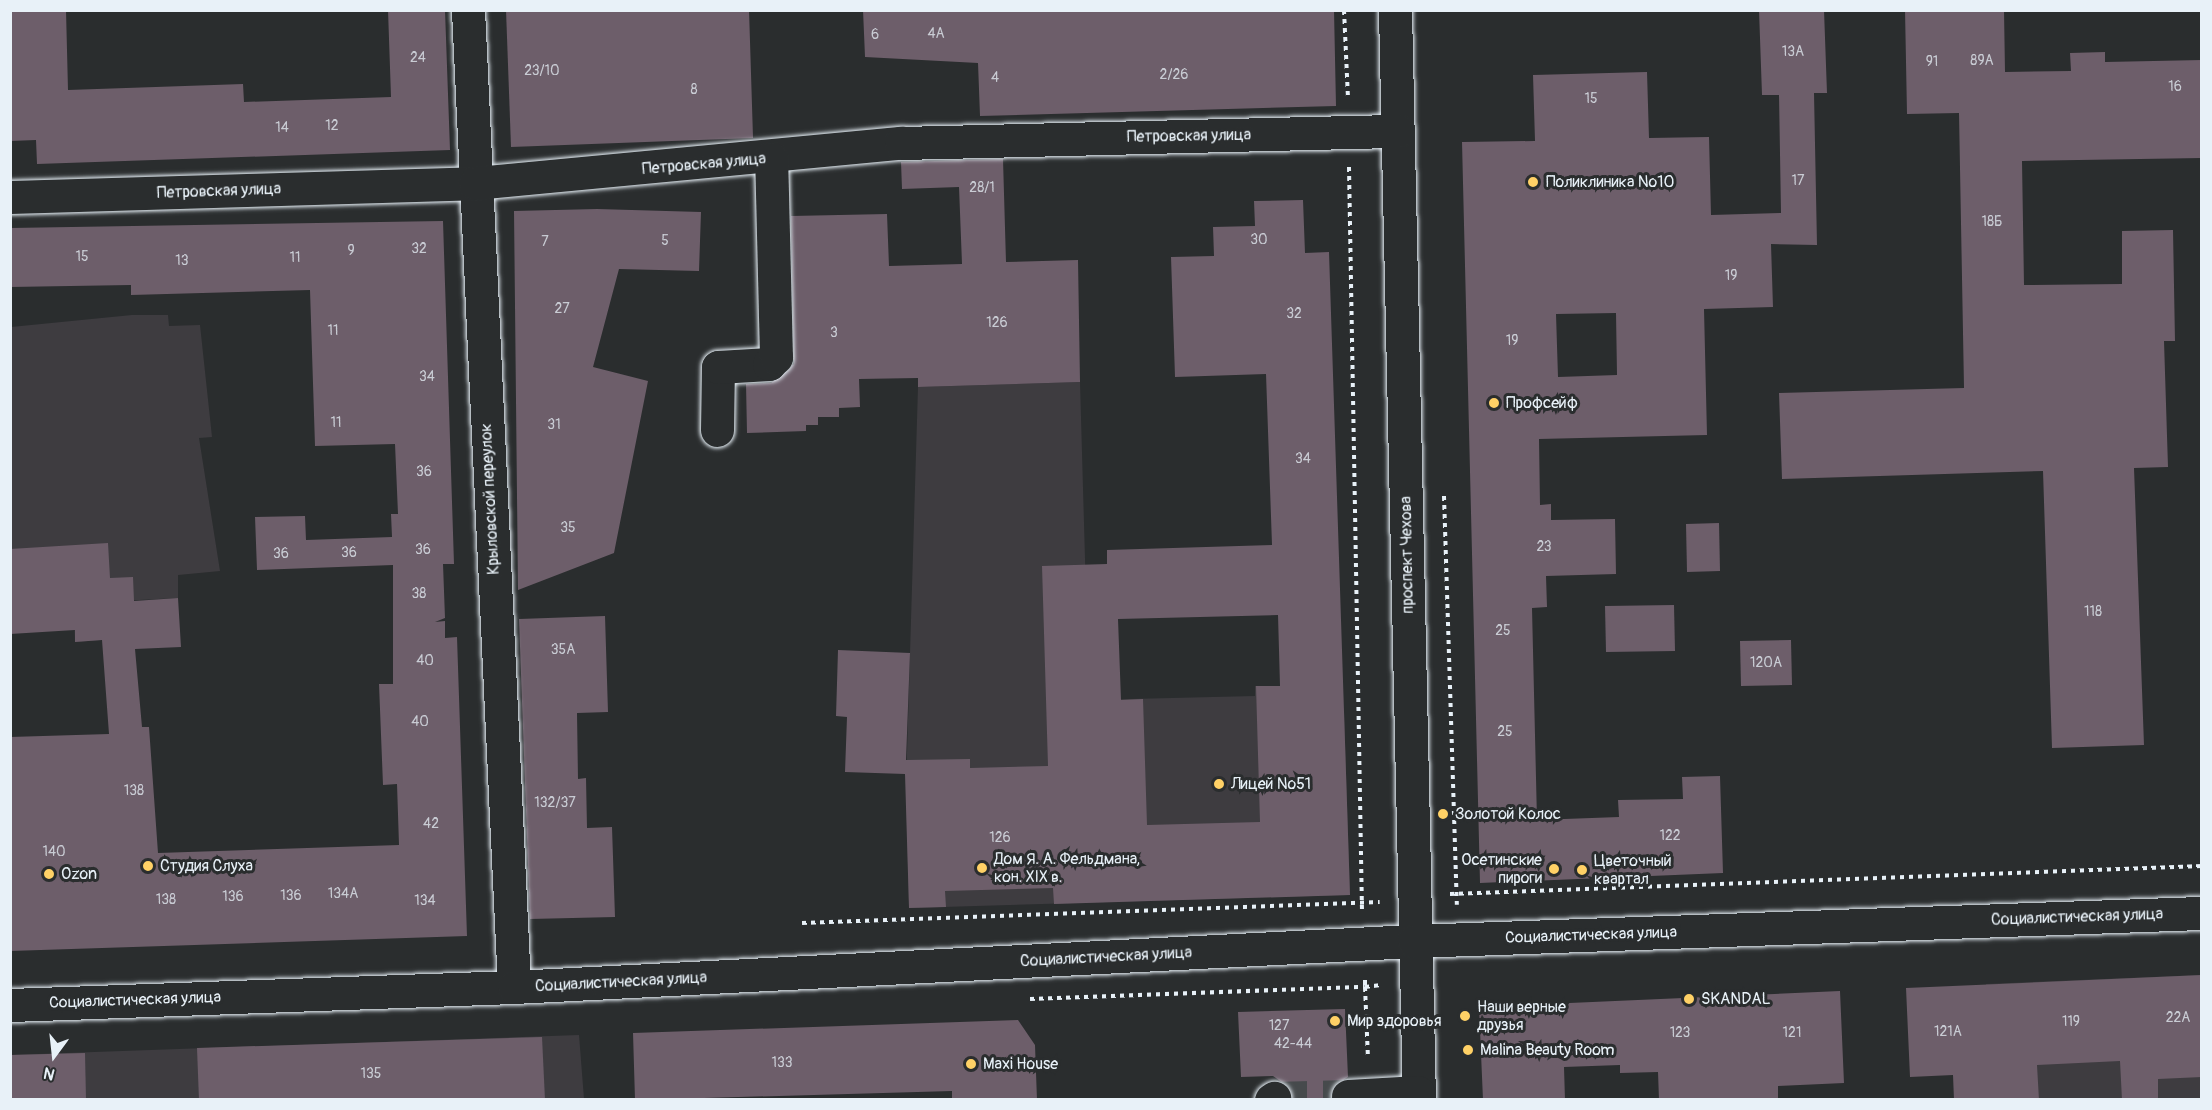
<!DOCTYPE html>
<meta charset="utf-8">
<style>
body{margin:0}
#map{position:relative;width:2212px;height:1110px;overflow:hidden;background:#2a2d2e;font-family:Pangolin,sans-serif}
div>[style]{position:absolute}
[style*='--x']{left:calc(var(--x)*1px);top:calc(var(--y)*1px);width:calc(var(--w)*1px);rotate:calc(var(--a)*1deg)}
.built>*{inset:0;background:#3e3c40}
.building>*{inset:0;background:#6d5e6a}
.minor-tunnel>*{height:33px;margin-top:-16.5px;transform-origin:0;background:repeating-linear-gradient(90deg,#464a4c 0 33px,transparent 0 49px)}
.path>*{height:4px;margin-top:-2px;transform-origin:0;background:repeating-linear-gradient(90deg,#e8f1f8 0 4.5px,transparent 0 9px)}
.roads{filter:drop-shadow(0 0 2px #e8f1f8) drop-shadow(0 0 2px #e8f1f8)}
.minor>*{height:33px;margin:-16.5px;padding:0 16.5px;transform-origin:16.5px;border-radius:16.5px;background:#2a2d2e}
.dots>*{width:16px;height:16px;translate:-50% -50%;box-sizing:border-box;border:3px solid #2a2d2e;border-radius:50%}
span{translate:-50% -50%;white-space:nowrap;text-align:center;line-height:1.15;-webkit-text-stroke:6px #2a2d2e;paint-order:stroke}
.number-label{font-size:14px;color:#c9ccd4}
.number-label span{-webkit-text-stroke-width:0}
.street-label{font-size:16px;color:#e8f1f8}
.poi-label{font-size:16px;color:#e8f1f8}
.left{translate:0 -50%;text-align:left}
.right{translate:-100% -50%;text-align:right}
.frame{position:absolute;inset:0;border:12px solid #e8f1f8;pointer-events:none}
.north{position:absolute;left:24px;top:1026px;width:60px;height:60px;-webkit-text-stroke:4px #2a2d2e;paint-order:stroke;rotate:195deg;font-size:16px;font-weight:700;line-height:24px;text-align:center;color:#e8f1f8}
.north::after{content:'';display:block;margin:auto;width:21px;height:27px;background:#e8f1f8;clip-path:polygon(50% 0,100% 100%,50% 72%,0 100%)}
</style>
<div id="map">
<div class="built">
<i style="clip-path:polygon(132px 315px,168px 315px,169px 326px,200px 325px,212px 437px,199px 438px,220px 571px,178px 575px,178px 598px,100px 602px,102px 640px,75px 642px,74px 614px,11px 585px,11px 327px)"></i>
<i style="clip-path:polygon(1080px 382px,1089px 700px,1255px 696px,1255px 686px,1280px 686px,1344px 711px,1350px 895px,909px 908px,906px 787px,918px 387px)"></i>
<i style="clip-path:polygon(2201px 975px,2201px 1099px,1992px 1099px,1986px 984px)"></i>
<i style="clip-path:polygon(579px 1035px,584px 1099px,11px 1099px,10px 1055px)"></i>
</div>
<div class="building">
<i style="clip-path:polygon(10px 10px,66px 10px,68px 90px,243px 84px,244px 102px,391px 97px,388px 10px,445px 10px,450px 150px,37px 164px,36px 140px,10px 141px)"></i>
<i style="clip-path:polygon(506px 10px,749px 10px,753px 138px,511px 147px)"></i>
<i style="clip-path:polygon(863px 10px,1334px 10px,1336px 106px,980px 116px,978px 63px,865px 57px)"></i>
<i style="clip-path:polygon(evenodd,1759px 10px,1824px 10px,1827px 93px,1814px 93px,1817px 245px,1771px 244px,1773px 307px,1704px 309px,1707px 435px,1539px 439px,1540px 505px,1551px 504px,1551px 520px,1615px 519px,1616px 574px,1546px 576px,1547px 607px,1532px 608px,1537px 820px,1619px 817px,1618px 800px,1683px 799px,1682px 777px,1720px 776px,1723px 873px,1480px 883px,1462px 142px,1535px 141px,1533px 75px,1647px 72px,1649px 138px,1709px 137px,1711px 215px,1781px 213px,1779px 95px,1762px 95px,1759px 10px,1616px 313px,1617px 375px,1558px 377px,1556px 314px,1616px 313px)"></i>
<i style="clip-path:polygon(1905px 10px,2004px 10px,2005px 72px,2071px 71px,2070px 53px,2105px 52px,2105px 62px,2202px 60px,2202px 158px,2022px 161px,2024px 285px,2122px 284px,2122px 231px,2173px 230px,2175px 341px,2164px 341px,2168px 467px,2134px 468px,2144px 745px,2052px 748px,2043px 471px,1782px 479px,1779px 393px,1964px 388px,1959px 113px,1907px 114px)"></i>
<i style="clip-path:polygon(1003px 159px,1006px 262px,1078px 260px,1080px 382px,918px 387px,918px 378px,859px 379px,860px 407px,839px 408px,839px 417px,818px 417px,818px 425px,806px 425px,806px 431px,747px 433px,746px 384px,771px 383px,794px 364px,791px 216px,887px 214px,889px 266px,962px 264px,959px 187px,902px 189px,901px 162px)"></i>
<i style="clip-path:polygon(evenodd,1303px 200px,1305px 253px,1329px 252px,1350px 895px,1054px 904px,1053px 888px,945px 891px,946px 907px,909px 908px,905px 774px,845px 772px,847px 717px,836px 716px,838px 650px,910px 653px,906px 760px,970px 759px,970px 768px,1048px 766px,1042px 566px,1107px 564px,1107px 550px,1272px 545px,1266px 374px,1175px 377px,1171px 257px,1214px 256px,1213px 227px,1255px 226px,1254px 201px,1303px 200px,1278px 615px,1280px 686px,1256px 686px,1260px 822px,1147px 825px,1143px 699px,1121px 700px,1118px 619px,1278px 615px)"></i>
<i style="clip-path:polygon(597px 209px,701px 212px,699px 271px,619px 269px,593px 367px,648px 381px,614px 553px,518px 590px,514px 211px)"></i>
<i style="clip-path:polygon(443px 221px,454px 564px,443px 564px,445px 618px,435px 622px,445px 621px,445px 638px,457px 637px,467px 936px,10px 951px,10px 737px,109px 734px,102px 640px,75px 642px,75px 630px,10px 634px,10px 549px,108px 543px,110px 578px,133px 577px,134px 601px,178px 598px,181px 647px,135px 649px,142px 727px,149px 727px,158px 853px,399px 845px,397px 784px,383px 785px,379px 684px,393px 684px,393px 565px,257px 570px,255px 517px,305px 516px,306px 540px,392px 537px,391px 514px,398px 514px,395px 444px,315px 446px,310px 290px,131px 295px,131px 285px,10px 287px,10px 228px)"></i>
<i style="clip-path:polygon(1719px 523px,1720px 571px,1687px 572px,1686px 524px)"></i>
<i style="clip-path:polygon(1674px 605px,1675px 651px,1606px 652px,1605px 606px)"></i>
<i style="clip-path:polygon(605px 616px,608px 712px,577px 713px,578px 779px,586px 778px,587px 828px,612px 827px,615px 917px,530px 919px,519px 619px)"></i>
<i style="clip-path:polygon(1791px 640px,1792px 685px,1741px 686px,1740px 641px)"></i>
<i style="clip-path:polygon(2202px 975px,2202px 1077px,2158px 1079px,2158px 1100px,2122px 1100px,2120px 1061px,2037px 1065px,2039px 1100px,1954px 1100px,1953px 1075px,1910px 1077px,1906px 988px)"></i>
<i style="clip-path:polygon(1840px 991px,1844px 1083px,1778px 1086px,1778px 1100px,1659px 1100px,1658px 1072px,1620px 1073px,1620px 1065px,1564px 1067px,1565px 1100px,1483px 1100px,1479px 1007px)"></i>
<i style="clip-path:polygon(1345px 1009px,1348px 1077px,1332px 1087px,1330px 1100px,1292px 1100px,1289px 1087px,1273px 1076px,1241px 1077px,1238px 1012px)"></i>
<i style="clip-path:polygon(1018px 1020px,1035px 1045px,1037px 1100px,952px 1100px,952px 1091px,635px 1100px,633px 1033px)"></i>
<i style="clip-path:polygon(542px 1037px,545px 1100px,199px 1100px,197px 1048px)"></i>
<i style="clip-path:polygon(85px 1053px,86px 1100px,10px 1100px,10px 1055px)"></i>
</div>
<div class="minor-tunnel">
<i style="--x:1274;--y:1098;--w:74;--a:-1.5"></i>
</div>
<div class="path">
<i style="--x:1344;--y:10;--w:87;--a:87.4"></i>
<i style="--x:1349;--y:167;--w:743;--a:89"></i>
<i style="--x:1444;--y:496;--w:409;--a:88.2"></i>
<i style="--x:1450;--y:894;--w:753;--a:-2.13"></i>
<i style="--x:802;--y:923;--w:578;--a:-2.08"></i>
<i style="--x:1365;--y:980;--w:7;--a:90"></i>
<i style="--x:1365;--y:987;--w:16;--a:-7"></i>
<i style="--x:1030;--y:999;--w:335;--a:-2.1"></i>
<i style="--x:1365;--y:987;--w:71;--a:87.6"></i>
</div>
<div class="roads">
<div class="minor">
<i style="--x:468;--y:10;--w:978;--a:87.3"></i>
<i style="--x:1395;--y:10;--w:1090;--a:88.74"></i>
<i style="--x:10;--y:197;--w:465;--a:-1.7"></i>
<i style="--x:475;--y:183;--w:428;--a:-5.4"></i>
<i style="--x:901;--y:143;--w:497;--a:-1.4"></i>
<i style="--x:717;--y:430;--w:63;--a:-89.1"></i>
<i style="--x:718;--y:367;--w:51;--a:-3.4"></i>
<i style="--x:769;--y:364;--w:10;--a:-45"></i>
<i style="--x:776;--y:357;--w:199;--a:-91.4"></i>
<i style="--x:10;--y:1005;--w:504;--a:-2.05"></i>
<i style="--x:514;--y:987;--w:901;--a:-2.93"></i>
<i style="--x:1414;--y:941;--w:788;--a:-2.04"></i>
<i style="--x:1348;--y:1096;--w:70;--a:-3.3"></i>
<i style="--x:1271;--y:1100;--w:4;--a:-34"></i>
</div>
</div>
<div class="dots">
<i style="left:1533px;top:182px;background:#ffd166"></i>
<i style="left:1494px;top:403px;background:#ffd166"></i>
<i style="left:1219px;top:784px;background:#ffd166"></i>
<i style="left:1443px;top:814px;background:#ffd166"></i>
<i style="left:148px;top:866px;background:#ffd166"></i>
<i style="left:982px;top:868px;background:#ffd166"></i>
<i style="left:1554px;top:869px;background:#ffd166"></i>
<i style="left:1582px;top:870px;background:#ffd166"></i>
<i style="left:49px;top:874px;background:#ffd166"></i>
<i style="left:1689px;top:999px;background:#ffd166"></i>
<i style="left:1465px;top:1016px;background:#ffd166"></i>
<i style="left:1335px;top:1021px;background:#ffd166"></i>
<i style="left:1468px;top:1050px;background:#ffd166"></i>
<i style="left:971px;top:1064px;background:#ffd166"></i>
</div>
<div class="number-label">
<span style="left:936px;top:34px">4А</span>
<span style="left:875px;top:35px">6</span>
<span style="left:1793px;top:52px">13А</span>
<span style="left:418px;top:58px">24</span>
<span style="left:1982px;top:61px">89А</span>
<span style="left:1932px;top:62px">91</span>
<span style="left:542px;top:71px">23/10</span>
<span style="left:1174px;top:75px">2/26</span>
<span style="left:995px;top:78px">4</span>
<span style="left:2175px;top:87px">16</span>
<span style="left:694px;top:90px">8</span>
<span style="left:1591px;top:99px">15</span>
<span style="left:332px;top:126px">12</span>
<span style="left:282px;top:128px">14</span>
<span style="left:1798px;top:181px">17</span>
<span style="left:982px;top:188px">28/1</span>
<span style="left:1992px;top:222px">18Б</span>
<span style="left:1259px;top:240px">30</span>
<span style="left:665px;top:241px">5</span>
<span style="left:545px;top:242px">7</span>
<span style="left:419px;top:249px">32</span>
<span style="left:351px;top:251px">9</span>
<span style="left:82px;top:257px">15</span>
<span style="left:295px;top:258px">11</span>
<span style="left:182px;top:261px">13</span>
<span style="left:1731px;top:276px">19</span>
<span style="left:562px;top:309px">27</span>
<span style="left:1294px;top:314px">32</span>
<span style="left:997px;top:323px">126</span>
<span style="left:333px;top:331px">11</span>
<span style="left:834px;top:333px">3</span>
<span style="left:1512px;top:341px">19</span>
<span style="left:427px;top:377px">34</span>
<span style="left:336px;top:423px">11</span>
<span style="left:554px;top:425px">31</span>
<span style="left:1303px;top:459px">34</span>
<span style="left:424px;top:472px">36</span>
<span style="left:568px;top:528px">35</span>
<span style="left:1544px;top:547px">23</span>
<span style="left:423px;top:550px">36</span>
<span style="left:349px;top:553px">36</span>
<span style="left:281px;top:554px">36</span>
<span style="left:419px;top:594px">38</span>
<span style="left:2093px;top:612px">118</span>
<span style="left:1503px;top:631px">25</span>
<span style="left:563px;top:650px">35А</span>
<span style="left:425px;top:661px">40</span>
<span style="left:1766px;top:663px">120А</span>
<span style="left:420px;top:722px">40</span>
<span style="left:1505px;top:732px">25</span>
<span style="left:134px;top:791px">138</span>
<span style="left:555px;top:803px">132/37</span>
<span style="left:431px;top:824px">42</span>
<span style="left:1670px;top:836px">122</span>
<span style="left:1000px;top:838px">126</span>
<span style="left:54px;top:852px">140</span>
<span style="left:343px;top:894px">134А</span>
<span style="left:291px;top:896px">136</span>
<span style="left:233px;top:897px">136</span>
<span style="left:166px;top:900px">138</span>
<span style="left:425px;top:901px">134</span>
<span style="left:2178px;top:1018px">22А</span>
<span style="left:2071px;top:1022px">119</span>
<span style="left:1279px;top:1026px">127</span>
<span style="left:1948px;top:1032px">121А</span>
<span style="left:1680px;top:1033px">123</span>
<span style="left:1792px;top:1033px">121</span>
<span style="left:1293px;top:1044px">42-44</span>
<span style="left:782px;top:1063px">133</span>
<span style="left:371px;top:1074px">135</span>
</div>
<div class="street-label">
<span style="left:1189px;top:136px;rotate:-1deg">Петровская улица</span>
<span style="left:704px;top:164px;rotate:-5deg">Петровская улица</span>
<span style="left:219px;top:191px;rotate:-2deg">Петровская улица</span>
<span style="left:490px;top:499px;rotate:-93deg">Крыловской переулок</span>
<span style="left:1407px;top:555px;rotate:-91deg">проспект Чехова</span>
<span style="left:2077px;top:917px;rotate:-2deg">Социалистическая улица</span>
<span style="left:1591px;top:935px;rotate:-2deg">Социалистическая улица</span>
<span style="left:1106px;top:957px;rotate:-3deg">Социалистическая улица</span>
<span style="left:621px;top:982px;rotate:-3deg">Социалистическая улица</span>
<span style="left:135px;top:1000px;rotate:-2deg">Социалистическая улица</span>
</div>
<div class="poi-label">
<span class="left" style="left:1546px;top:182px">Поликлиника №10</span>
<span class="left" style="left:1506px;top:403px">Профсейф</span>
<span class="left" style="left:1231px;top:784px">Лицей №51</span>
<span class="left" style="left:1455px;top:814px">Золотой Колос</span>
<span class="left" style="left:994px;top:868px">Дом Я. А. Фельдмана,<br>кон. ХIХ в.</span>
<span class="right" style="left:1542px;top:869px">Осетинские<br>пироги</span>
<span class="left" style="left:1594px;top:870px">Цветочный<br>квартал</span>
<span class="left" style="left:160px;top:866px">Студия Слуха</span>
<span class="left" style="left:61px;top:874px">Ozon</span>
<span class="left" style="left:1701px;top:999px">SKANDAL</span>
<span class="left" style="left:1477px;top:1016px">Наши верные<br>друзья</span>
<span class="left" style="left:1347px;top:1021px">Мир здоровья</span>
<span class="left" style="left:1480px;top:1050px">Malina Beauty Room</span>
<span class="left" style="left:983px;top:1064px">Maxi House</span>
</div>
<div class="frame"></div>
<div class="north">N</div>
</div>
